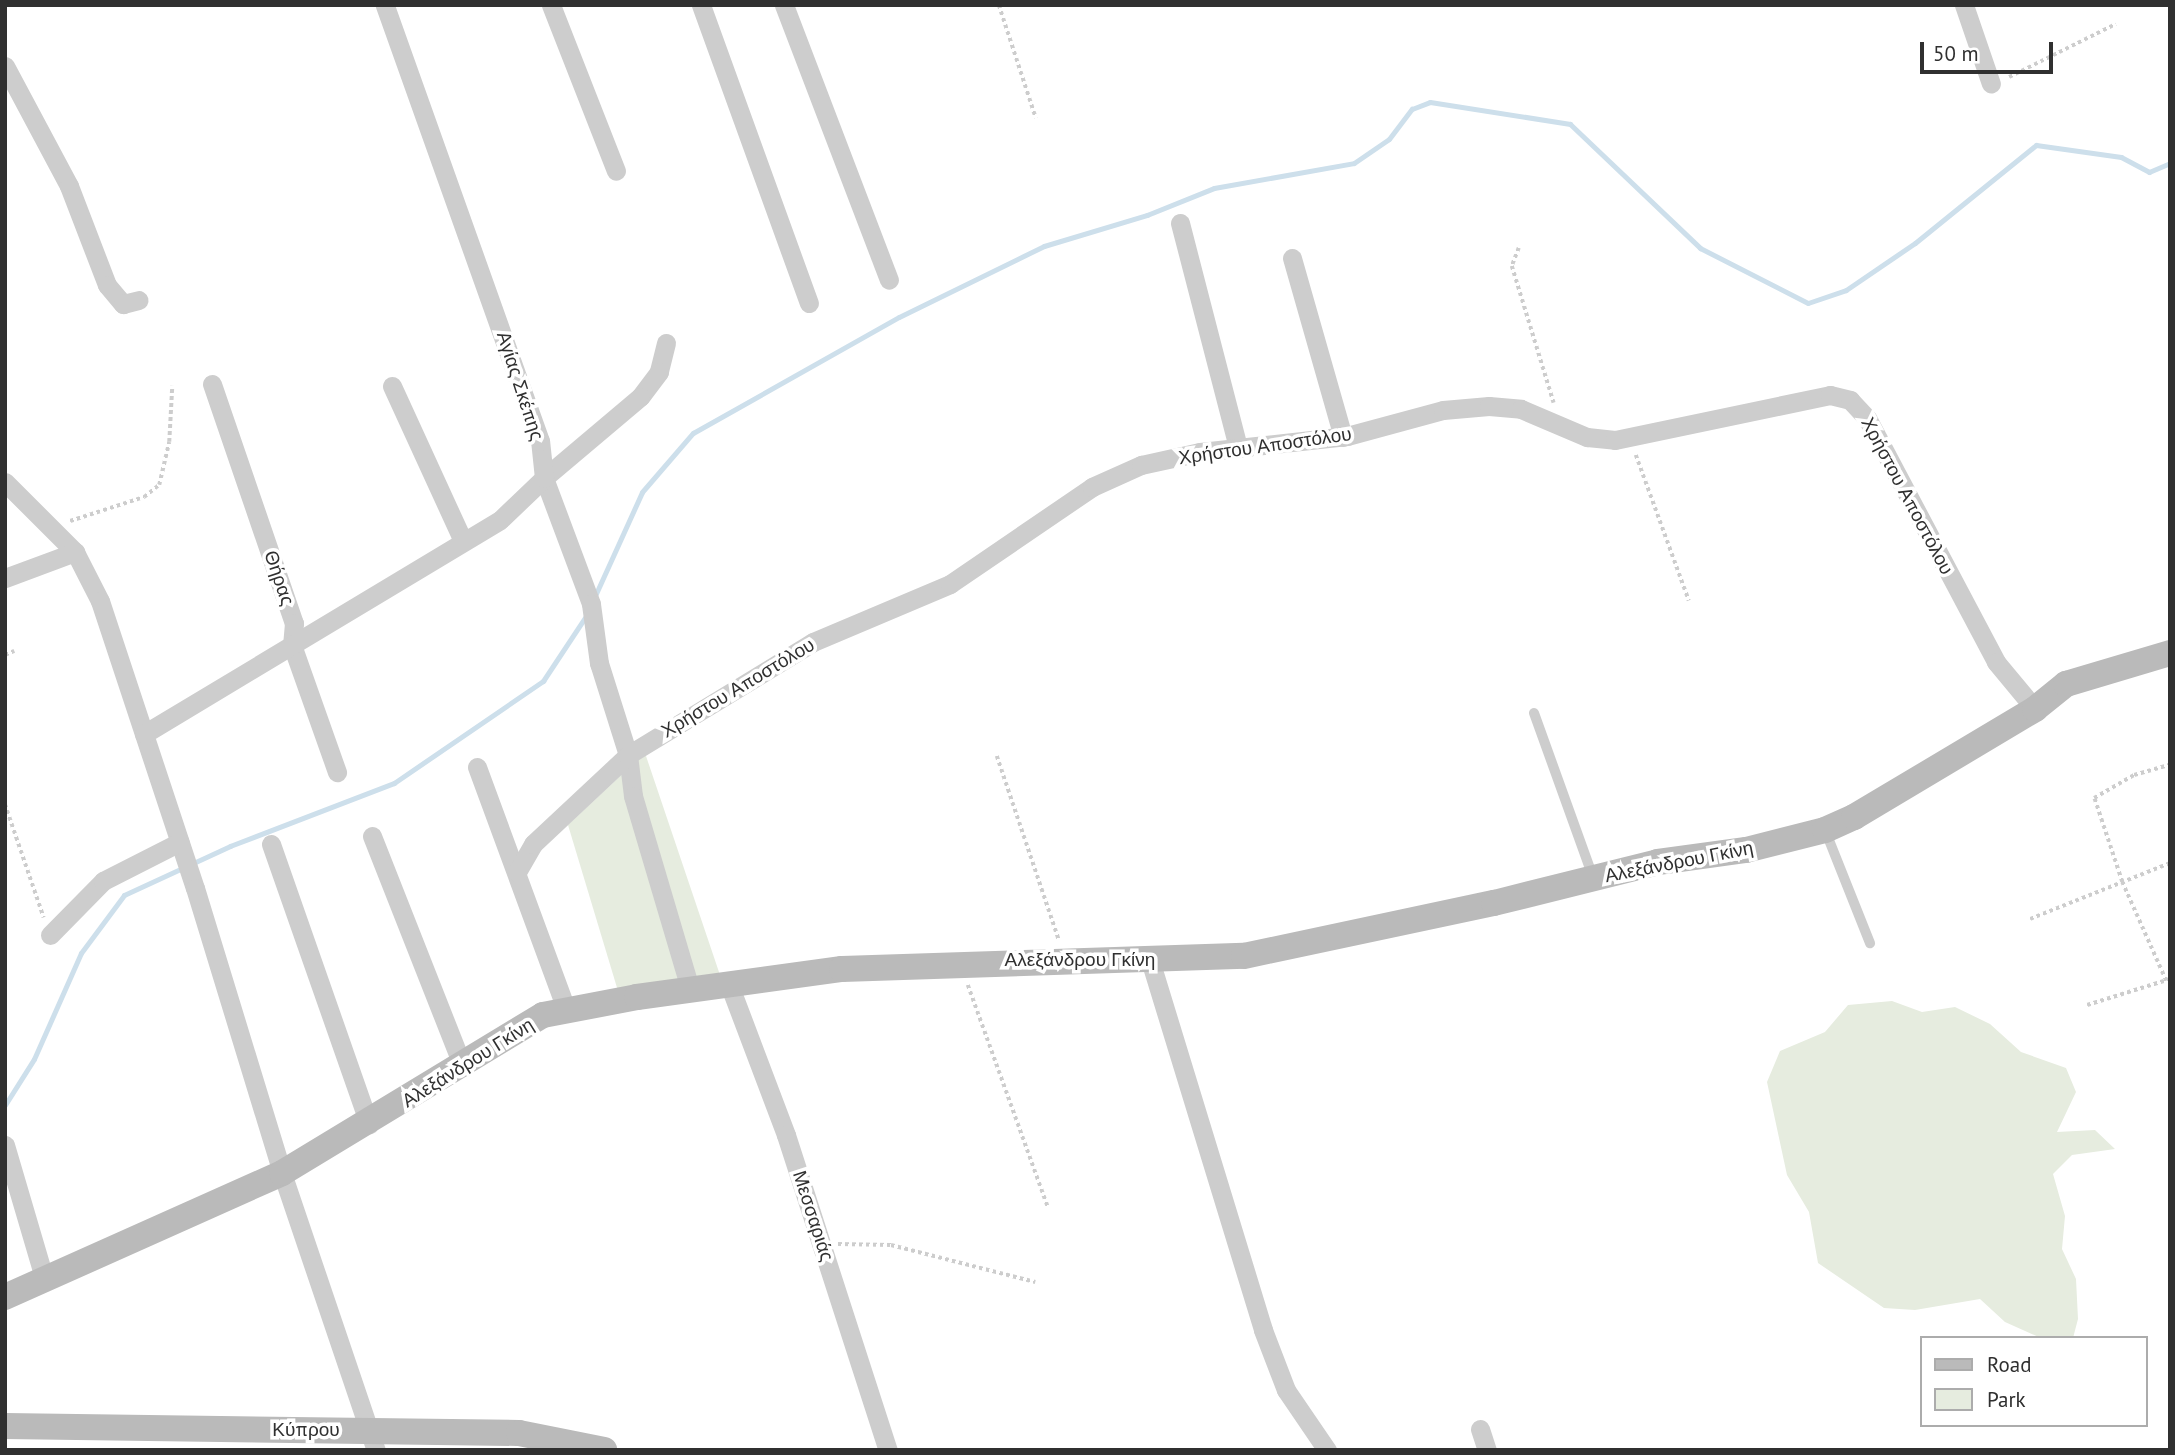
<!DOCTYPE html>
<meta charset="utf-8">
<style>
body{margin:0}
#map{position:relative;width:2175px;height:1455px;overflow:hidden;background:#fff;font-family:"PT Sans",sans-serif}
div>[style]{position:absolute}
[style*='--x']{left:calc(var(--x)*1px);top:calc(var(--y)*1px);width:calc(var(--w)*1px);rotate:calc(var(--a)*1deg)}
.green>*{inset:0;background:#e6ecdf}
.stream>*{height:5px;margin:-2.5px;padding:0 2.5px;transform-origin:2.5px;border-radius:2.5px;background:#cddfeb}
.path>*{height:3.5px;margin-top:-1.75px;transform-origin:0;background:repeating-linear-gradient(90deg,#cdcdcd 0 3.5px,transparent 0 7px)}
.lane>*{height:10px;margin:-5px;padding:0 5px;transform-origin:5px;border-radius:5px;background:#cdcdcd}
.street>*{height:19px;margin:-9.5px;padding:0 9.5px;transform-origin:9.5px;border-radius:9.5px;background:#cdcdcd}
.secondary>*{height:26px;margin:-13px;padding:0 13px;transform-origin:13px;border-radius:13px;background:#bababa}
span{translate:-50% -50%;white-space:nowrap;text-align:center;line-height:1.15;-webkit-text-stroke:7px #fff;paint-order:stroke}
.street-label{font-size:19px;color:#303030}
.frame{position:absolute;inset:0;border:7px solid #303030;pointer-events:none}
.legend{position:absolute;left:1920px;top:1336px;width:228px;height:91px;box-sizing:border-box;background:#fff;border:2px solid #acacac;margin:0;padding:9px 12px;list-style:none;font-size:21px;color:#303030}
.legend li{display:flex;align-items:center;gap:14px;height:35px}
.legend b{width:35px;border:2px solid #acacac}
.scale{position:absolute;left:1920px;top:42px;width:133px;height:32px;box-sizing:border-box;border:4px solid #303030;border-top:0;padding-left:9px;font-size:21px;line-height:24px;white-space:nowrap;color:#303030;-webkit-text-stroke:5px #fff;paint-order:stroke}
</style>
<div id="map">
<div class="green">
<i style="clip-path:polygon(645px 753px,721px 978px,618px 991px,568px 825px)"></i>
<i style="clip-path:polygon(1892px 1001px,1922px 1012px,1955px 1007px,1990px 1024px,2021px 1052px,2066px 1068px,2076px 1092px,2057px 1132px,2095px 1130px,2115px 1149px,2072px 1155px,2053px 1174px,2065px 1216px,2062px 1249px,2076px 1279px,2078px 1319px,2073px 1338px,2041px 1338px,2005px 1322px,1980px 1299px,1915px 1310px,1884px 1308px,1818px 1263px,1809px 1212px,1787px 1175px,1767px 1082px,1780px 1051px,1825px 1032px,1848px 1005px)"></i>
</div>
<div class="stream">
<i style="--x:594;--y:598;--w:116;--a:-65.6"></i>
<i style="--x:642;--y:492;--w:78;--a:-49.2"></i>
<i style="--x:693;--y:433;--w:236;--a:-29.4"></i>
<i style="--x:899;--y:317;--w:161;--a:-26.1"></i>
<i style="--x:1044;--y:246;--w:108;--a:-16.8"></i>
<i style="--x:1147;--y:215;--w:72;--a:-21.9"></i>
<i style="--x:1214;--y:188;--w:142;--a:-10.1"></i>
<i style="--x:1354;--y:163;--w:42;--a:-34.4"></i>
<i style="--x:1389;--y:139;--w:38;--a:-53"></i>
<i style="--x:1412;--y:109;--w:19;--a:-21"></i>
<i style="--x:1430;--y:102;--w:142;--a:8.9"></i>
<i style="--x:1570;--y:124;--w:180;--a:43.6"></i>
<i style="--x:1700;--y:248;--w:121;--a:27"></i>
<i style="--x:1808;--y:303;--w:40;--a:-18.9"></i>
<i style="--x:1846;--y:290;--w:83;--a:-34.3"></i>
<i style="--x:1915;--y:243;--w:156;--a:-39"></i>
<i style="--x:2036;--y:145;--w:86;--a:8"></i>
<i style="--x:2121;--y:157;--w:32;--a:28"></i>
<i style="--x:2149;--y:172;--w:23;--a:-23"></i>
<i style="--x:5;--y:1105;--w:54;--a:-57.8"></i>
<i style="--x:34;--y:1059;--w:116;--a:-66.1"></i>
<i style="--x:81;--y:953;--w:72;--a:-53.4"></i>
<i style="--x:124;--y:895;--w:117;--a:-24.8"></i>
<i style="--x:230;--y:846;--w:176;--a:-21"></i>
<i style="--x:394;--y:783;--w:181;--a:-34.4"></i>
<i style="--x:543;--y:681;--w:78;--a:-56.5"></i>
</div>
<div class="path">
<i style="--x:999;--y:5;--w:119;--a:71.9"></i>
<i style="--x:2009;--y:77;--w:119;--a:-26.4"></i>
<i style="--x:1519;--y:248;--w:19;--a:111"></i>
<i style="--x:1512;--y:266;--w:143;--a:73"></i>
<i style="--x:1636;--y:455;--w:155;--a:70"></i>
<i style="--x:70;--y:521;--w:78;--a:-18"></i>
<i style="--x:144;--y:497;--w:19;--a:-39"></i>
<i style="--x:159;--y:485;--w:44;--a:-76.9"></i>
<i style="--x:169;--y:442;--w:56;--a:-86.9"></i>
<i style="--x:5;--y:655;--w:10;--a:-24"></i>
<i style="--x:997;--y:756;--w:194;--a:71.4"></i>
<i style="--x:5;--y:804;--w:120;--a:71.1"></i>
<i style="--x:2030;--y:919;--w:151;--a:-21.8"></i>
<i style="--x:2166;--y:981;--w:108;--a:-114"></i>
<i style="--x:2122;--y:882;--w:89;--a:-108.4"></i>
<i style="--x:2094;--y:798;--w:46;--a:-29.9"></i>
<i style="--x:2134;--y:775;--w:37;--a:-16"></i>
<i style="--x:968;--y:985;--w:236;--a:70.2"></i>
<i style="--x:2087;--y:1005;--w:87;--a:-17.4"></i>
<i style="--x:838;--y:1244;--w:53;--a:1.1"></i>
<i style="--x:891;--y:1245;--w:149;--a:14.4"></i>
</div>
<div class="lane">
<i style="--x:1534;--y:713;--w:174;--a:70.2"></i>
<i style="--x:1825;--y:830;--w:122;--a:68.3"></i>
</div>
<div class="street">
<i style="--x:551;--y:5;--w:178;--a:68.6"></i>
<i style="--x:701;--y:5;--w:317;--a:70.1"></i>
<i style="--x:784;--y:5;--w:294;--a:69.1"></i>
<i style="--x:1964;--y:5;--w:83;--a:71.1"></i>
<i style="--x:5;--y:66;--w:136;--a:61.9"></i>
<i style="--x:69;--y:186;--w:106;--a:69"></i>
<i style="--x:107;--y:285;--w:25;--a:50"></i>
<i style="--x:123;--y:304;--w:16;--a:-14"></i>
<i style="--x:1180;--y:223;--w:232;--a:75.5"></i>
<i style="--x:1292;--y:258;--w:186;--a:74.1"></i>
<i style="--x:666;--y:343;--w:30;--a:104"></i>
<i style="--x:659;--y:372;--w:31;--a:127"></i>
<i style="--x:640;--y:397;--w:126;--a:139.8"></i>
<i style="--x:544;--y:478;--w:134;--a:69.5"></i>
<i style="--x:591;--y:604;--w:60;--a:82.3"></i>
<i style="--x:599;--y:663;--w:96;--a:72.5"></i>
<i style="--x:628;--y:755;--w:41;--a:83"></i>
<i style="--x:633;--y:796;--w:201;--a:73.5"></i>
<i style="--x:212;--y:384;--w:253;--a:71.1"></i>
<i style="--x:294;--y:623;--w:22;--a:95"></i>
<i style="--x:292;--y:645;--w:135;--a:70.5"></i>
<i style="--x:392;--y:386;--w:170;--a:65.4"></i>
<i style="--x:5;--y:482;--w:99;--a:45"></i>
<i style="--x:75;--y:552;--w:55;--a:63"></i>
<i style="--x:100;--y:601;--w:302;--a:71.7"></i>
<i style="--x:195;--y:888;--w:298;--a:73"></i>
<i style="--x:282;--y:1173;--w:293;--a:71.3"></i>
<i style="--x:5;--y:578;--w:75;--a:-20.4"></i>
<i style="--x:144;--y:734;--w:415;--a:-31"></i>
<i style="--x:500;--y:520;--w:61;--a:-43.7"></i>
<i style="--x:544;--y:478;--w:37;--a:-96"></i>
<i style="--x:540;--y:441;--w:463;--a:-109.6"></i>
<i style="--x:477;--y:767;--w:258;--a:69.8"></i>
<i style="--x:372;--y:836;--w:248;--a:68.5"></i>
<i style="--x:271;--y:844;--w:297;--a:70.7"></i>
<i style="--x:517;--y:872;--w:32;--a:-60"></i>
<i style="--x:533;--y:844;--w:130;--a:-43.1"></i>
<i style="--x:628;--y:755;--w:217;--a:-31.4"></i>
<i style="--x:813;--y:642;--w:149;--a:-22.9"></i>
<i style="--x:950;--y:584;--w:172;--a:-34.3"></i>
<i style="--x:1092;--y:487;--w:54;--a:-24.2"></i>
<i style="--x:1141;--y:465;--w:60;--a:-12.4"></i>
<i style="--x:1200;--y:452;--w:148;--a:-6.2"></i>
<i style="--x:1347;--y:436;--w:99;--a:-15.2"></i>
<i style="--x:1443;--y:410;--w:46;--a:-5"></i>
<i style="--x:1489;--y:406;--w:32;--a:5"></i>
<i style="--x:1521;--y:409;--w:72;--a:23"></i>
<i style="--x:1587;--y:437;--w:28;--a:6"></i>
<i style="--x:1615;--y:440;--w:220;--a:-11.8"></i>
<i style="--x:1830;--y:395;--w:21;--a:14"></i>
<i style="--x:1850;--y:400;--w:25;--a:47"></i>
<i style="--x:1867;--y:418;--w:276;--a:62.1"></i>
<i style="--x:1996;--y:662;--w:61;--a:50.3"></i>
<i style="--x:50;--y:935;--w:76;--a:-45.5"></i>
<i style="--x:103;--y:881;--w:86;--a:-26.9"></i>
<i style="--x:1150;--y:960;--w:387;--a:73"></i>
<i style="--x:1263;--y:1330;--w:64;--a:69"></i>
<i style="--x:1286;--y:1390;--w:73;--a:55.7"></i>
<i style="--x:729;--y:984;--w:161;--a:69.3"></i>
<i style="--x:786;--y:1135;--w:331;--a:72.1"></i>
<i style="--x:5;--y:1145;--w:142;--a:73.6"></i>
<i style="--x:1480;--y:1429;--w:22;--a:72"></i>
</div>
<div class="secondary">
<i style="--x:5;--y:1297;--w:303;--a:-24.1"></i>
<i style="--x:282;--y:1173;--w:305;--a:-31.2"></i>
<i style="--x:543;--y:1015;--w:96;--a:-10.8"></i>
<i style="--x:637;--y:997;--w:207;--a:-7.8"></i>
<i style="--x:842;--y:969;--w:402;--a:-1.9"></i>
<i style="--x:1244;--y:956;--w:256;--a:-12"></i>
<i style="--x:1494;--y:903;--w:169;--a:-14"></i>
<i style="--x:1658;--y:862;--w:89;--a:-7.8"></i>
<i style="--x:1746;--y:850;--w:81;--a:-14.2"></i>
<i style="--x:1825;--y:830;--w:32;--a:-24"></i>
<i style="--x:1854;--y:817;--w:211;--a:-30.8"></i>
<i style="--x:2035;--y:709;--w:40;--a:-39"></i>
<i style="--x:2066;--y:684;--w:109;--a:-16.6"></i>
<i style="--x:5;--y:1426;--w:514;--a:0.78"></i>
<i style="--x:519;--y:1433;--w:87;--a:11.3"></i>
</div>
<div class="street-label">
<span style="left:520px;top:386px;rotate:72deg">Αγίας Σκέπης</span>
<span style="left:1265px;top:446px;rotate:-8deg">Χρήστου Αποστόλου</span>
<span style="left:1907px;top:496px;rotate:62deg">Χρήστου Αποστόλου</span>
<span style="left:279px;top:578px;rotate:71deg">Θήρας</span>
<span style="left:738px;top:688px;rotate:-31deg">Χρήστου Αποστόλου</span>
<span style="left:1679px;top:862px;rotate:-11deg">Αλεξάνδρου Γκίνη</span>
<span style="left:1080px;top:960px">Αλεξάνδρου Γκίνη</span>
<span style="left:468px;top:1063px;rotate:-32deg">Αλεξάνδρου Γκίνη</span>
<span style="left:813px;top:1216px;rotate:72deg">Μεσσαριάς</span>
<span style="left:306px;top:1430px">Κύπρου</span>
</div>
<div class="frame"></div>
<ul class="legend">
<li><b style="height:9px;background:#bababa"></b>Road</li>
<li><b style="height:19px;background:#e6ecdf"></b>Park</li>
</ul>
<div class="scale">50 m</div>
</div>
